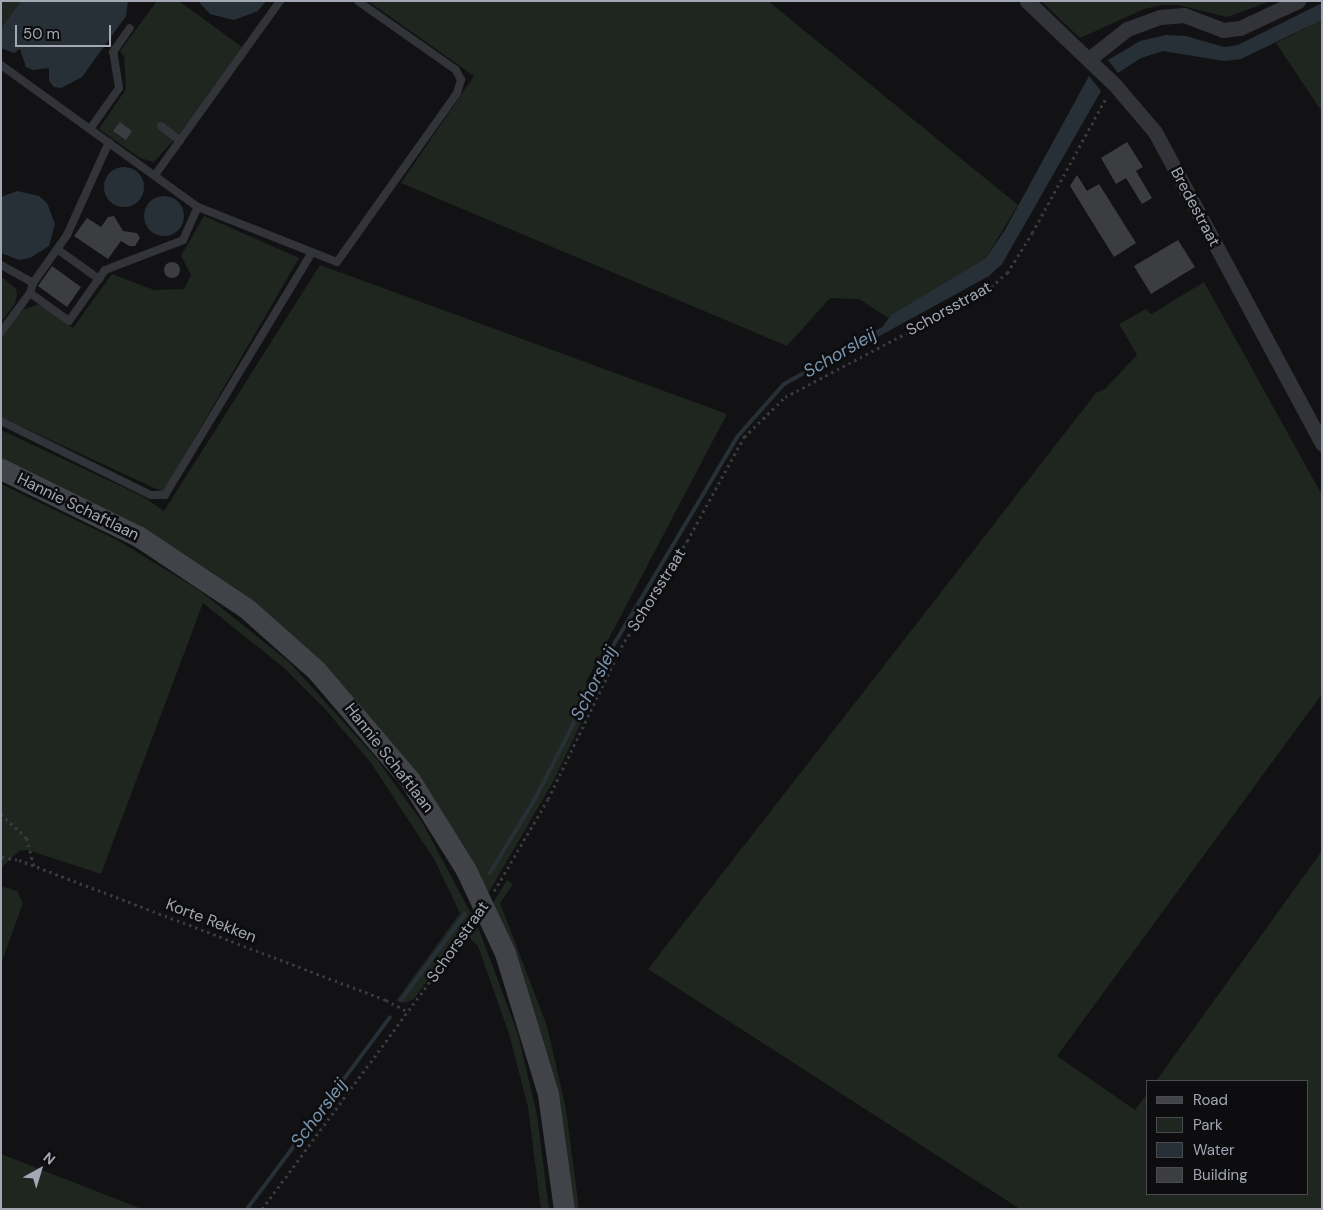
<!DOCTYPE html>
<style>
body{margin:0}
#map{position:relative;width:1323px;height:1210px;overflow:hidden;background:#121214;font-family:"DM Sans",sans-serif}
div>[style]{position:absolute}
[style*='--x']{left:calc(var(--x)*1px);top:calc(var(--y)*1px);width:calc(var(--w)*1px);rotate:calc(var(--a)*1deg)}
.green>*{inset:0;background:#1e261f}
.water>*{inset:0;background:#283037}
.round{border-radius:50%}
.stream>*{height:4px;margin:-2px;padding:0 2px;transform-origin:2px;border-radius:2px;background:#283037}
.building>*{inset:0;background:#3c3d41}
.path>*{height:2.5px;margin-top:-1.25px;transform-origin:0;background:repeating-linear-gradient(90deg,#393b40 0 2.5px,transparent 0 6.5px)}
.service>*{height:8px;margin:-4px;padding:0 4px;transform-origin:4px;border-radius:4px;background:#333439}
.minor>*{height:15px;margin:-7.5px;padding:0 7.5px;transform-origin:7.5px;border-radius:7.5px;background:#333439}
.secondary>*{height:21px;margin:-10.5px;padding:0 10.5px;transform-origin:10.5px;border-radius:10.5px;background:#414349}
span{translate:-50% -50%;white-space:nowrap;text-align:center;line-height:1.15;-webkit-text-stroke:5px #0d0d0f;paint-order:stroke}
.street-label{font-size:16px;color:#a3a8b4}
.water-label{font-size:18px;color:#7996b0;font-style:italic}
.frame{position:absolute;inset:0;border:2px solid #a3a8b4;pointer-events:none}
.legend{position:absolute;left:1146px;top:1080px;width:162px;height:115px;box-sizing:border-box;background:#0d0d0f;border:1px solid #494b51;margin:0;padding:6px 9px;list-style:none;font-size:15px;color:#a3a8b4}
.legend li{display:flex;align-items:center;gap:10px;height:25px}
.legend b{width:25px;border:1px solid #494b51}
.north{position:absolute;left:15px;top:1145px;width:50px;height:50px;-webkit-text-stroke:4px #0d0d0f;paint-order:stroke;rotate:39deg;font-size:14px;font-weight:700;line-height:20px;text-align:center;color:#a3a8b4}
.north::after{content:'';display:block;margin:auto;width:18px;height:22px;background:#a3a8b4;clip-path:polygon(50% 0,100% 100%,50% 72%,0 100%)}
.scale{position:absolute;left:15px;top:25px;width:96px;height:22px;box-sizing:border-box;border:2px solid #a3a8b4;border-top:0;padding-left:6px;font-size:15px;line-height:18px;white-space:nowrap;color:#a3a8b4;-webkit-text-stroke:4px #0d0d0f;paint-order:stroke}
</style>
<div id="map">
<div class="green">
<i style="clip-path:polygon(1px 1px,21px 1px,1px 28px)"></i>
<i style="clip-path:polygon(157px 1px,179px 1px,242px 47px,181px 132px,154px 162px,140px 158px,99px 129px,126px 89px,124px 56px,120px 51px)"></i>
<i style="clip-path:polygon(368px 1px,768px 1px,1018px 205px,985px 259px,959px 276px,888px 318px,859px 299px,830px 298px,787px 346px,401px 183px,474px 76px)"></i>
<i style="clip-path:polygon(1041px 1px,1271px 1px,1227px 17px,1178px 5px,1162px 5px,1144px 9px,1080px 38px)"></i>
<i style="clip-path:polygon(1322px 20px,1322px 112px,1276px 43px)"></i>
<i style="clip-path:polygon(204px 216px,299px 258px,163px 492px,1px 417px,1px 338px,22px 310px,39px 304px,73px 328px,112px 274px,154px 290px,184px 289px,191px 275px,181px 256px)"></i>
<i style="clip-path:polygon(320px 265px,727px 414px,586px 682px,598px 687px,554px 780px,489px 892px,486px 893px,301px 647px,1px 462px,1px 430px,142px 496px,164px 511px)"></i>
<i style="clip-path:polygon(1px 276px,16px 289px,17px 295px,15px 304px,1px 322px)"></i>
<i style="clip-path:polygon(1204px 282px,1322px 495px,1322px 694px,1057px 1056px,1135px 1110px,1147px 1094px,1147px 1194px,1307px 1194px,1307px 1081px,1156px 1081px,1322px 851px,1322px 1209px,1020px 1209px,648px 969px,1096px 393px,1105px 389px,1137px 355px,1119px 324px,1146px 309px,1151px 314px,1155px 312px)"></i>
<i style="clip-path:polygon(1px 484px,117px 540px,199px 590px,288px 661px,376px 758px,422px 822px,473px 917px,414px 999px,405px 1003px,396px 1001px,460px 913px,434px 859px,371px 763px,325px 709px,283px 667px,203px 603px,101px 874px,28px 850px,19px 851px,1px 868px)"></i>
<i style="clip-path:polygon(507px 880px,513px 884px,500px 903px,547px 1026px,566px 1109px,579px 1209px,570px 1209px,491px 906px)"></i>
<i style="clip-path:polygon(1px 886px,17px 891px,23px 903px,1px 964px)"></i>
<i style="clip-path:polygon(478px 927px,518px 1034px,537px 1115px,549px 1209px,541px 1209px,528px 1107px,509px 1034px,478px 946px,469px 937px)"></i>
<i style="clip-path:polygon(1px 1154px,142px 1209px,1px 1209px)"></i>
</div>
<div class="water">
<i style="clip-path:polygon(21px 1px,128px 1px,126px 16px,82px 77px,61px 88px,54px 87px,49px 81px,49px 68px,33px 70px,26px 67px,20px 49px,14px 53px,1px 48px,1px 28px)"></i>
<i style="clip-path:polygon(198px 1px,266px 1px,258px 11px,234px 20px,210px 14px)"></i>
<i style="clip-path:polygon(1322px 3px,1322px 20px,1241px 59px,1224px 61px,1163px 51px,1141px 58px,1118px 73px,1108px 60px,1140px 41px,1166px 35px,1186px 36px,1224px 47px,1238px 45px)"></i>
<i style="clip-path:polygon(1089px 76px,1101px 91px,1002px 264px,989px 276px,874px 339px,891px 315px,985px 259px,1005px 230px)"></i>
<i class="round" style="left:104px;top:167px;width:40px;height:40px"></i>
<i style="clip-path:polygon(17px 191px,39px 196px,47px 203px,55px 224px,49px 246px,30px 258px,19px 260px,1px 253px,1px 197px)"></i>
<i class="round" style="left:144px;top:196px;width:40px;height:40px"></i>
</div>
<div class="stream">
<i style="--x:490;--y:873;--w:89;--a:-58.8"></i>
<i style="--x:536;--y:797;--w:175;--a:-62.9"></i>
<i style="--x:616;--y:641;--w:237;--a:-59.3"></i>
<i style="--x:737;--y:437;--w:71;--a:-48.4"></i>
<i style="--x:784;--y:384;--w:113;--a:-29.1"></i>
<i style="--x:401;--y:1000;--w:107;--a:-53.3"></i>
<i style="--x:247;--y:1209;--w:239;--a:-53.3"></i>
</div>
<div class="building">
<i style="clip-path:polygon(120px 122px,132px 131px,126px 140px,113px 131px)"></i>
<i style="clip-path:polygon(1127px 142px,1143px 167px,1136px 171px,1152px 198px,1142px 204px,1126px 178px,1116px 184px,1101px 158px)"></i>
<i style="clip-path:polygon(1077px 175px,1087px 191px,1099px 184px,1136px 243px,1114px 257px,1070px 186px)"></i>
<i style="clip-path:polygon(114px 216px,123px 231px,137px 233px,140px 238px,135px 246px,129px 246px,121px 241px,108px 259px,74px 236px,87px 218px,101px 227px,108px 217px)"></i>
<i style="clip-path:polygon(1178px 240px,1195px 267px,1151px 294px,1134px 266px)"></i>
<i class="round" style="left:164px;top:262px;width:16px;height:16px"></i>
<i style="clip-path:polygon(52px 266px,81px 287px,67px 307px,38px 286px)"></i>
</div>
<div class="path">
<i style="--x:1;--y:814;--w:35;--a:43"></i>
<i style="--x:27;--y:838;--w:29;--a:76"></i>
<i style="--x:2;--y:857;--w:17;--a:10"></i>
<i style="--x:19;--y:860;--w:393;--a:20.9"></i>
<i style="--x:386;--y:1000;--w:26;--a:28"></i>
<i style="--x:494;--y:891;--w:107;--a:-59.6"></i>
<i style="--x:548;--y:799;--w:169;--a:-64.3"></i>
<i style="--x:621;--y:647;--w:125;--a:-58.1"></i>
<i style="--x:687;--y:541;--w:119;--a:-61.3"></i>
<i style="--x:744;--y:437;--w:57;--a:-44.3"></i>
<i style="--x:785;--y:397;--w:227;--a:-27.8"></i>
<i style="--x:986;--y:291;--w:28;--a:-41"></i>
<i style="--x:1007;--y:273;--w:47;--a:-58"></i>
<i style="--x:1032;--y:233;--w:156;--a:-61.3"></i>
<i style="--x:262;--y:1209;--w:355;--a:-53.6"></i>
</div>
<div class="service">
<i style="--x:1;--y:65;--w:243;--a:35.8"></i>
<i style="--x:198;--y:207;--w:149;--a:21.6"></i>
<i style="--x:337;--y:262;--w:207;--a:-54.6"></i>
<i style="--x:457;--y:93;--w:14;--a:-73"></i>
<i style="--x:461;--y:80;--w:11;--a:-117"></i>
<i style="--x:456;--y:70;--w:120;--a:-144.9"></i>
<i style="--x:161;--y:126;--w:24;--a:38"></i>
<i style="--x:90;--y:129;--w:50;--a:-54.7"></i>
<i style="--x:119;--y:88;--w:36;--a:-99"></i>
<i style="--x:113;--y:52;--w:29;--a:-55"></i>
<i style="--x:155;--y:175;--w:214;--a:-54.3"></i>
<i style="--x:57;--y:249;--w:52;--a:35.5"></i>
<i style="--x:1;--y:265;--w:37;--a:29"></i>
<i style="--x:30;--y:293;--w:10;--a:-73"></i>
<i style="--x:33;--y:283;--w:59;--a:-54.7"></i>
<i style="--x:67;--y:235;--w:102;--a:-65.7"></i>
<i style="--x:1;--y:332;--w:49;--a:-53.4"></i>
<i style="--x:30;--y:293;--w:48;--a:35.7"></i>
<i style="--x:69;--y:321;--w:62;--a:-54.8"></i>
<i style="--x:105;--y:270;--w:84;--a:-21"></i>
<i style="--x:183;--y:240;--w:36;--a:-66"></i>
<i style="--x:1;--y:421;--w:167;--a:26.3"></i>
<i style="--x:151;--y:495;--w:14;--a:0"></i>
<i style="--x:165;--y:495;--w:284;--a:-58.8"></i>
</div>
<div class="minor">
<i style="--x:1027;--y:1;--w:120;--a:43.7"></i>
<i style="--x:1114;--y:84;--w:63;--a:49.5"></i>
<i style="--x:1155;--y:132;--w:354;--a:61.8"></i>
<i style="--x:1089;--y:59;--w:48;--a:-38.3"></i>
<i style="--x:1127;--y:29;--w:35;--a:-20"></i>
<i style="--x:1160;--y:17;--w:24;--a:-5"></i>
<i style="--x:1184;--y:15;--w:42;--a:21"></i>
<i style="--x:1223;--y:30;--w:17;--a:-7"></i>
<i style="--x:1240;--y:28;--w:64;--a:-25"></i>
</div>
<div class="secondary">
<i style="--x:1;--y:469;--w:153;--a:26.1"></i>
<i style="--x:138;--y:536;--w:130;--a:33.7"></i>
<i style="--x:246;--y:608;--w:94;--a:41.5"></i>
<i style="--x:316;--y:670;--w:145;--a:49.5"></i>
<i style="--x:410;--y:780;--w:106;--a:58.1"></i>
<i style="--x:466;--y:870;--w:92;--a:64.8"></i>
<i style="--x:505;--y:953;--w:147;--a:73"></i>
<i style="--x:548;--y:1094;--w:116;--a:82.1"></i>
</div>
<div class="street-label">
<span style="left:1195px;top:207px;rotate:62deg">Bredestraat</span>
<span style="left:949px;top:309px;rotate:-29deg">Schorsstraat</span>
<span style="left:78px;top:507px;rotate:26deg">Hannie Schaftlaan</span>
<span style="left:657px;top:590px;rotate:-58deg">Schorsstraat</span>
<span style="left:389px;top:758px;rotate:52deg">Hannie Schaftlaan</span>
<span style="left:211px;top:921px;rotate:21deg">Korte Rekken</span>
<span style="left:458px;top:942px;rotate:-55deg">Schorsstraat</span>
</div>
<div class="water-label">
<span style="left:840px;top:353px;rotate:-30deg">Schorsleij</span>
<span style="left:594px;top:683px;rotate:-63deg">Schorsleij</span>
<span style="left:319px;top:1113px;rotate:-53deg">Schorsleij</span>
</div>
<div class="frame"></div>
<ul class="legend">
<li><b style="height:6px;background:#414349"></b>Road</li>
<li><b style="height:14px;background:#1e261f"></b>Park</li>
<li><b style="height:14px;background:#283037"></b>Water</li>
<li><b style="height:14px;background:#3c3d41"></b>Building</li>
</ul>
<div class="north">N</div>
<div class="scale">50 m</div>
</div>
